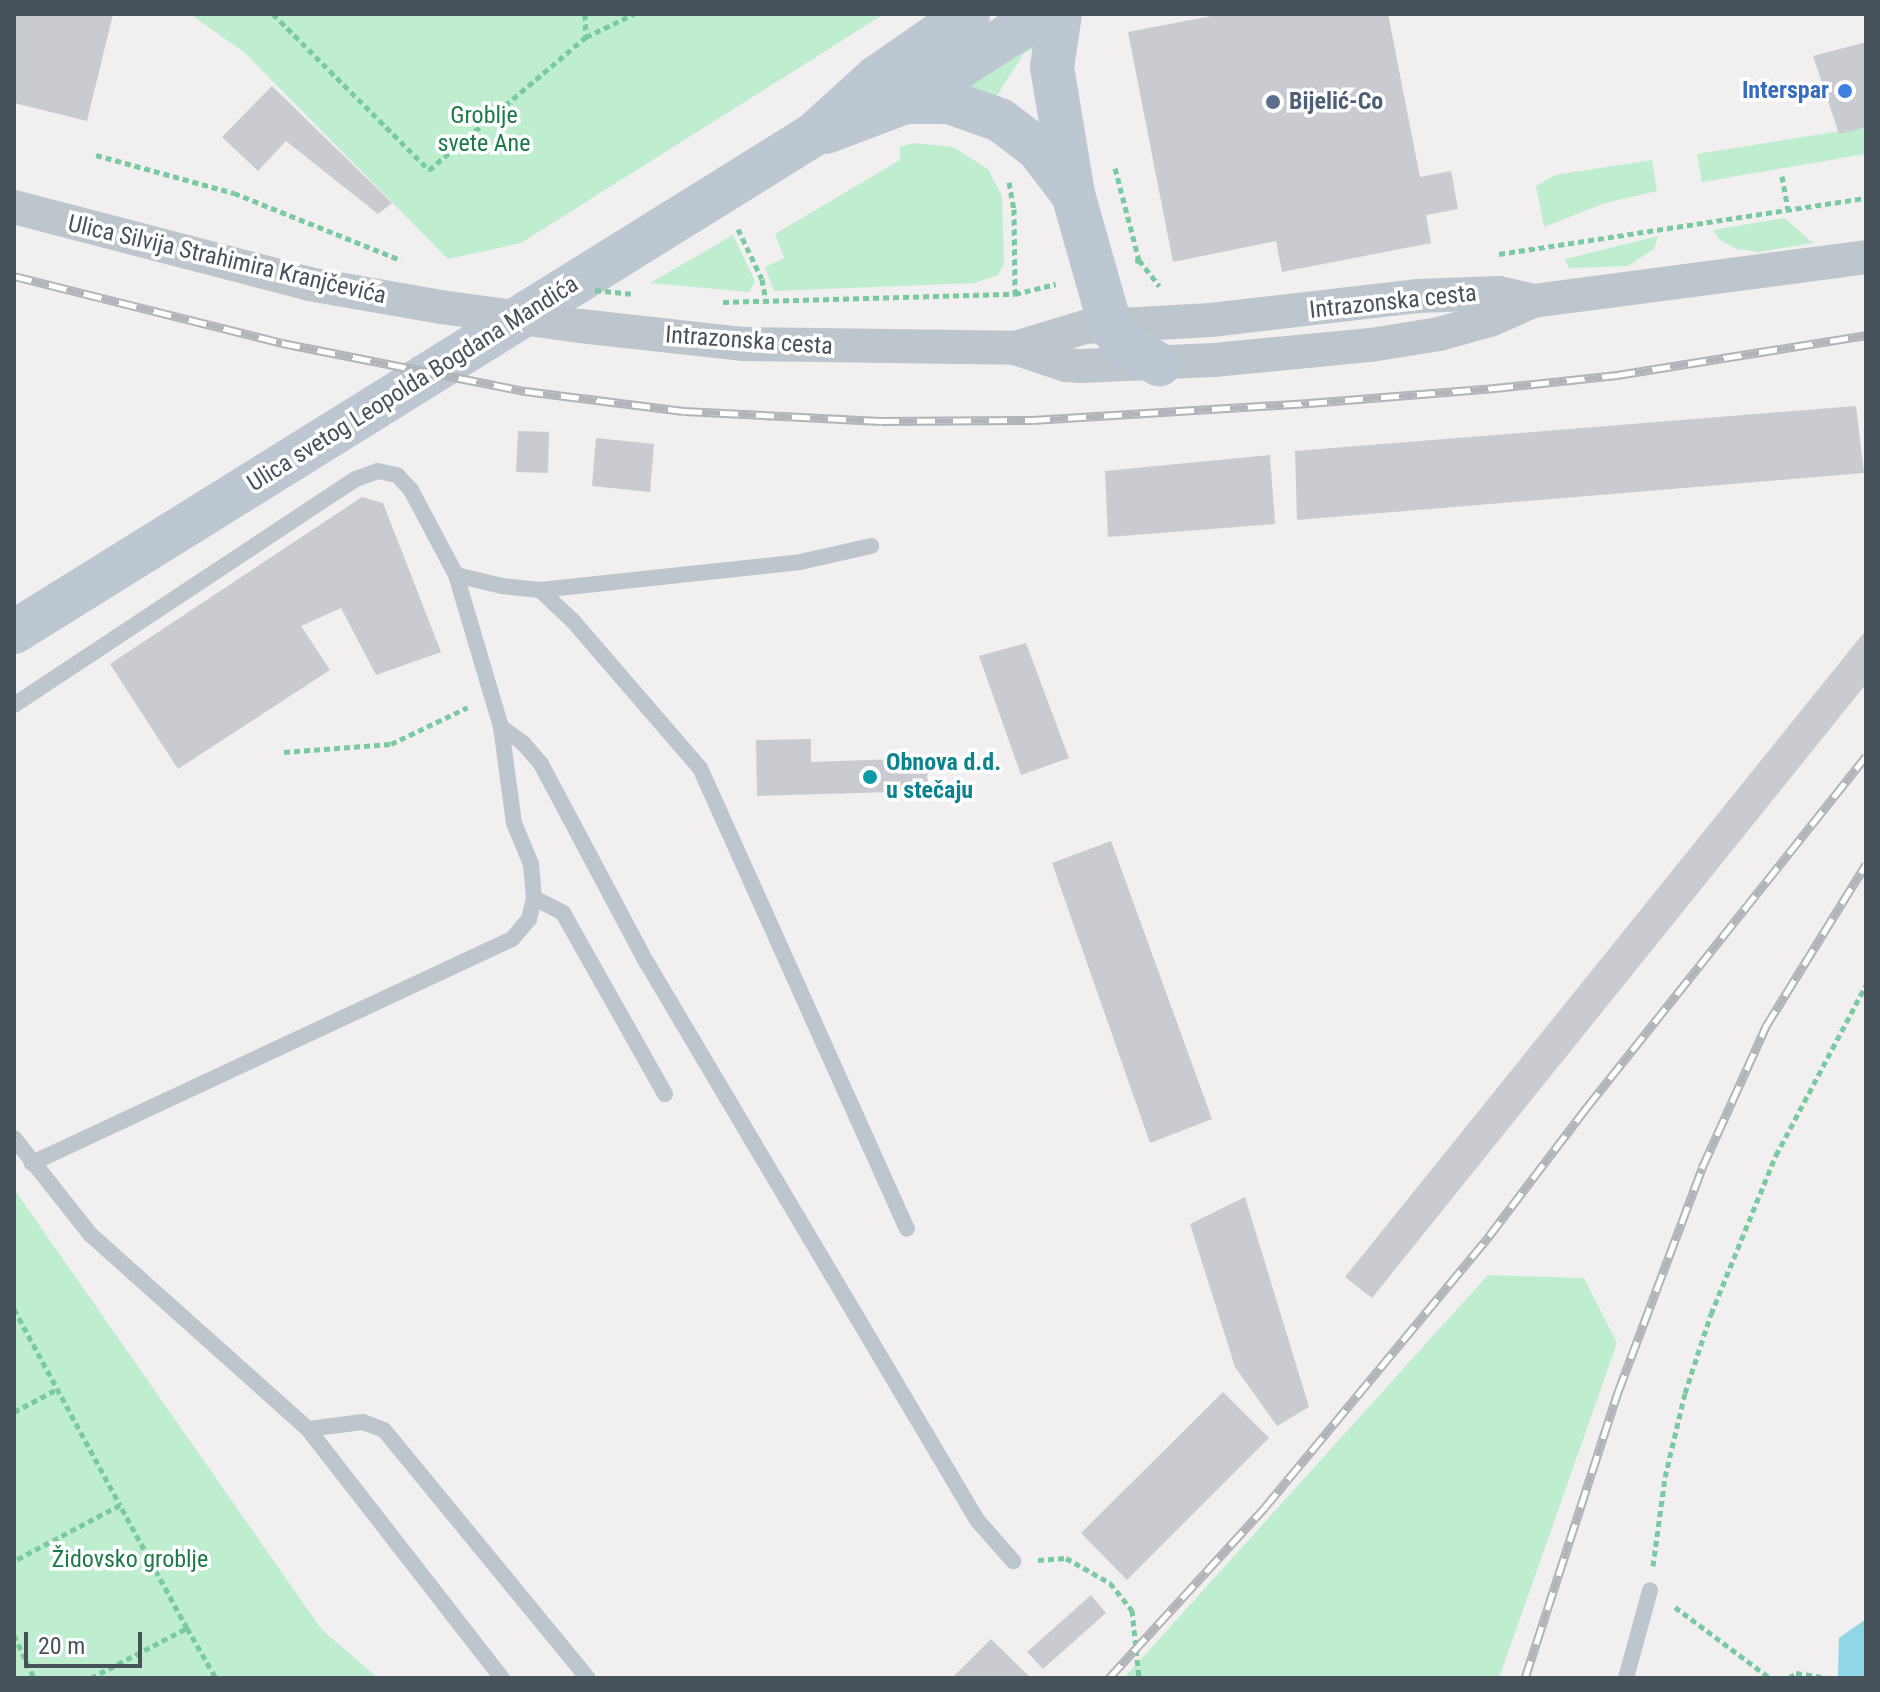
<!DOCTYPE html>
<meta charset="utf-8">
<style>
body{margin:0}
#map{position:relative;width:1880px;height:1692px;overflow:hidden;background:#f1efef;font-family:"Roboto Condensed",sans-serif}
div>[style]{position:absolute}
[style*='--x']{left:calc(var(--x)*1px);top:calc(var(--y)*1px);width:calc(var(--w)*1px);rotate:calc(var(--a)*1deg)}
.green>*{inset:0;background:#bfedd0}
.water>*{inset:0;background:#8fd6e7}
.building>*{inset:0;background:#c9cbd1}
.path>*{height:5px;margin-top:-2.5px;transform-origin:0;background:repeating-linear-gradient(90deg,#79c9a1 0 6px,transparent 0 10px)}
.lane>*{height:16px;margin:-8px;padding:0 8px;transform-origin:8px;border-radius:8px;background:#bec6cd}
.street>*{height:34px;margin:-17px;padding:0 17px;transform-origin:17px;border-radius:17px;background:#bec6cd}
.secondary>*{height:44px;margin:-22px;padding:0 22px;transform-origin:22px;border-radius:22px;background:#bdc7d2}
.rail>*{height:9px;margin-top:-4.5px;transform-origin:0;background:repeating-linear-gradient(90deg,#fff 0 18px,#b1b4b9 0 36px);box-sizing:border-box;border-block:2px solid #b1b4b9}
.path-bridge>*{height:5px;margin-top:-2.5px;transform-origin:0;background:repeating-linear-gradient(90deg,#79c9a1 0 6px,transparent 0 10px)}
.street-bridge>*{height:34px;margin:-17px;padding:0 17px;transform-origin:17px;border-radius:17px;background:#bec6cd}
.dots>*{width:22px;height:22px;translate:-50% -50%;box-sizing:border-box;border:4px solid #fff;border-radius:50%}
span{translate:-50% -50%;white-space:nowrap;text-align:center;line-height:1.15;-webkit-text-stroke:7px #fff;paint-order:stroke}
.shop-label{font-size:24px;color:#366cbe;font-weight:700}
.right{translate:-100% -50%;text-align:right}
.service-label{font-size:24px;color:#4e5e75;font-weight:700}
.left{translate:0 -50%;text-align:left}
.park-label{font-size:24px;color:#1c794a}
.street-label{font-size:24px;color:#48525b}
.culture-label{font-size:24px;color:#0d838f;font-weight:700}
.frame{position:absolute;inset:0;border:16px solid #48525b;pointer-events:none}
.scale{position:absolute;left:24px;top:1632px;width:118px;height:36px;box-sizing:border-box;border:4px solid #48525b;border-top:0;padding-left:10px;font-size:24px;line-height:28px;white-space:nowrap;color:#48525b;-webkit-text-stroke:6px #fff;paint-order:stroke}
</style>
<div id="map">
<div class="green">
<i style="clip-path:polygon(190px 14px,884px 14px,521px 243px,448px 259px,245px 53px)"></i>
<i style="clip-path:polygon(1026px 34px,1037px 48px,1024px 53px,993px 102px,961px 91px)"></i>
<i style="clip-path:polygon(1866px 127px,1866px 154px,1702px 182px,1697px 154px)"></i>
<i style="clip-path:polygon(914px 143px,953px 147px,988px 169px,1002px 196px,1004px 264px,998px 275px,975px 283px,774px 291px,765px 267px,784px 258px,775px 234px,900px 160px,900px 147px)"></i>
<i style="clip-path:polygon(1652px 160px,1657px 191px,1605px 203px,1544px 227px,1536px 186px,1555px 175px)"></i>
<i style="clip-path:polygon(1784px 218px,1813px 243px,1758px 252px,1737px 249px,1720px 240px,1713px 230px)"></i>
<i style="clip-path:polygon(733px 235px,755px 281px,749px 292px,650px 283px)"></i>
<i style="clip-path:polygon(1658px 236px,1654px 249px,1628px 266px,1569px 268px,1565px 259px)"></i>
<i style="clip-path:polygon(14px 1189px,322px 1630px,378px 1678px,14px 1678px)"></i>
<i style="clip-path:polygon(1488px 1275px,1584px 1278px,1617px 1343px,1499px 1678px,1124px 1678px)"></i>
</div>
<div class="water">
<i style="clip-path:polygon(1866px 1619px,1866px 1678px,1838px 1678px,1839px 1638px)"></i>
</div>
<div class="building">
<i style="clip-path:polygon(14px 14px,113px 14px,87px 121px,14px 103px)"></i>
<i style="clip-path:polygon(1222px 14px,1388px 14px,1420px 177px,1451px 171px,1458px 209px,1426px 215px,1431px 243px,1282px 272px,1276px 241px,1173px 262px,1128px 32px)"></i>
<i style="clip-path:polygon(1866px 42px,1866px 127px,1839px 134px,1813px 56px)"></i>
<i style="clip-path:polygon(272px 86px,392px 203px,378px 214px,286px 141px,258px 171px,222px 137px)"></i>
<i style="clip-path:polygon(1856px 406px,1864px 473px,1297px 520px,1295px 451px)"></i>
<i style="clip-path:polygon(518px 431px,549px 432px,548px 473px,516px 472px)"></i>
<i style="clip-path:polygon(596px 438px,654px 444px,650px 492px,592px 486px)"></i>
<i style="clip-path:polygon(1270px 455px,1275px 524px,1108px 537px,1105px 471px)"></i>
<i style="clip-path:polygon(362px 497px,383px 503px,441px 652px,376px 675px,341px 608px,301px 626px,330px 670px,178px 769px,110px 664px)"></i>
<i style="clip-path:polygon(1866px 630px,1866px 684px,1372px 1298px,1345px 1277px)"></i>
<i style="clip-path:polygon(1026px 643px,1069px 758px,1021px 775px,979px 656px)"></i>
<i style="clip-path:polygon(811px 739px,811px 762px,927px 758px,928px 791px,757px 796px,756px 740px)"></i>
<i style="clip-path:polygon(1111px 841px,1212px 1119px,1150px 1143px,1052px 863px)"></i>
<i style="clip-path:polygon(1245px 1197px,1309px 1407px,1277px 1426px,1235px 1367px,1190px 1224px)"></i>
<i style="clip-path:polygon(1223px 1392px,1269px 1438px,1127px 1580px,1081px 1533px)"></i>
<i style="clip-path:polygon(1091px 1595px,1106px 1613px,1043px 1669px,1027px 1652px)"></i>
<i style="clip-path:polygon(991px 1639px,1031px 1678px,952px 1678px)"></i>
</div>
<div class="path">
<i style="--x:273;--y:14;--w:221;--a:45"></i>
<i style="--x:429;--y:170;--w:206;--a:-40.3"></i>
<i style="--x:586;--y:37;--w:53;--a:-25.6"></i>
<i style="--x:585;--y:14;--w:23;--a:88"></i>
<i style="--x:96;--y:155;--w:143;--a:15.4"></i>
<i style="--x:234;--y:193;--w:180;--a:21.9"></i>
<i style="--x:1115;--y:168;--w:95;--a:75.4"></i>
<i style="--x:1782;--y:176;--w:34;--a:80"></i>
<i style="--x:1009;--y:182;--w:27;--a:80"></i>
<i style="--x:1014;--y:209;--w:85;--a:89.3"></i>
<i style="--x:738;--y:229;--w:55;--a:64.4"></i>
<i style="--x:762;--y:279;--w:23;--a:80"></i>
<i style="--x:1499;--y:254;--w:371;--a:-8.7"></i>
<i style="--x:1135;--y:261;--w:4;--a:-14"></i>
<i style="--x:1139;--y:260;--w:33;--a:52"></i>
<i style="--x:723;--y:302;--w:292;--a:-1.6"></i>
<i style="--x:1015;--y:294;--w:42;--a:-13.7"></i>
<i style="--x:284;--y:752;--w:107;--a:-4.3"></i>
<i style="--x:391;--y:744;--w:85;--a:-25.7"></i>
<i style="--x:14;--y:1309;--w:223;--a:61.6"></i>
<i style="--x:120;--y:1505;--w:120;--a:152.2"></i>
<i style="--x:14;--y:1412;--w:49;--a:-28.1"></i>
<i style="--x:1038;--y:1560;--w:28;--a:-4"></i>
<i style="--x:1066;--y:1558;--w:51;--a:29.6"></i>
<i style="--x:1110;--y:1583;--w:35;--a:51"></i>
<i style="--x:1132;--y:1610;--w:68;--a:84.1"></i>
<i style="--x:1653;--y:1566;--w:90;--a:-82.3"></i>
<i style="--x:1665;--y:1477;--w:86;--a:-76.6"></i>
<i style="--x:1685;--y:1393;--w:83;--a:-71.8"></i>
<i style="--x:1711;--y:1314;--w:172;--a:-67.8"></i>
<i style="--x:1776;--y:1155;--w:192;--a:-62.1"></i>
<i style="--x:1675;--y:1607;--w:119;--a:36.8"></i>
<i style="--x:187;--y:1628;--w:58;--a:59.9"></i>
<i style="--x:14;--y:1635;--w:47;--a:65.1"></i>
<i style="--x:91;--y:1678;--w:108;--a:-27.5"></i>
<i style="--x:187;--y:1628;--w:140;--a:-118.6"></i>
<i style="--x:1789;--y:1678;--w:9;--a:-36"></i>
<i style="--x:1796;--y:1673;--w:32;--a:9"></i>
</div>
<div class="lane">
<i style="--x:456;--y:575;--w:47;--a:13.4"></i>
<i style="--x:502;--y:586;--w:38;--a:6"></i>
<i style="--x:540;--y:590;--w:262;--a:-6.1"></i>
<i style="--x:800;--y:562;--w:73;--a:-12.7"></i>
<i style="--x:540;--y:590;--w:45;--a:43.2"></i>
<i style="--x:573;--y:621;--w:194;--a:49.2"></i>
<i style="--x:700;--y:768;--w:505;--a:65.82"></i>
<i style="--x:14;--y:705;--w:410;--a:-33.5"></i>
<i style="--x:356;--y:479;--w:23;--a:-20"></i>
<i style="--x:378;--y:471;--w:19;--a:12"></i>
<i style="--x:397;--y:475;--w:21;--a:47"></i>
<i style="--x:411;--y:490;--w:96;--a:62.1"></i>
<i style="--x:456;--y:575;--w:159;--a:73.5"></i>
<i style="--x:501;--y:727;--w:97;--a:82.3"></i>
<i style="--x:514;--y:823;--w:44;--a:67.5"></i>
<i style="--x:531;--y:864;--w:34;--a:85"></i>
<i style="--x:534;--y:898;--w:22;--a:103"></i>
<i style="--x:529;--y:919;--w:26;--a:130"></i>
<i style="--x:512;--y:939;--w:530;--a:154.98"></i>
<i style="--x:501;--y:727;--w:27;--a:36"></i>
<i style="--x:523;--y:743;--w:28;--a:49"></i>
<i style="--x:541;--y:764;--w:225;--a:62"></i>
<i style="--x:647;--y:963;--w:647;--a:59.35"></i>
<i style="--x:977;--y:1520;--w:55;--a:48.7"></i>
<i style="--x:534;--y:898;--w:33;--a:27"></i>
<i style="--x:563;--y:913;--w:208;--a:60.6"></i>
<i style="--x:14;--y:1138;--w:124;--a:51.6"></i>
<i style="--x:91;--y:1235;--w:291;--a:41.8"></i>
<i style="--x:308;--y:1429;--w:316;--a:52.1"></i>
<i style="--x:308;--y:1429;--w:55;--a:-7.3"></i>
<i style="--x:363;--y:1422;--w:22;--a:21"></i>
<i style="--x:384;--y:1430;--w:321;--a:50.6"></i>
<i style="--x:1626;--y:1678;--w:91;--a:-74.7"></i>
</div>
<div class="street">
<i style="--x:14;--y:207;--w:305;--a:14.6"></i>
<i style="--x:309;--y:284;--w:134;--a:9.9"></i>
<i style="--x:580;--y:326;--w:165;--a:6.3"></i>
<i style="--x:744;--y:344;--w:271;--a:0.8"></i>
<i style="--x:1015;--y:348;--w:73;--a:-16.7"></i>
<i style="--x:1085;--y:327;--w:126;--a:-3.2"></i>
<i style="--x:1211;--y:320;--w:207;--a:-6.6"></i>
<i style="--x:1417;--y:296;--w:82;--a:-2.1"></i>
<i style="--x:1499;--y:293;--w:35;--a:13"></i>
<i style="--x:1015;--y:348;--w:54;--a:18.4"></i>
<i style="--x:1066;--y:365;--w:16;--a:4"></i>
<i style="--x:1082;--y:366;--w:132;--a:-2.6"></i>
<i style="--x:1214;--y:360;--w:158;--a:-5.5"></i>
<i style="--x:1371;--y:345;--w:69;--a:-9.2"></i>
<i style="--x:1439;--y:334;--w:53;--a:-15.4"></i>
<i style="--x:1490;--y:320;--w:47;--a:-23.8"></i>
<i style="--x:1533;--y:301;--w:336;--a:-7.5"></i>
</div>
<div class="secondary">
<i style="--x:1060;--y:14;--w:54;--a:98.6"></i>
<i style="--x:1052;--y:67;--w:129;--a:80.6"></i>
<i style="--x:1073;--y:194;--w:136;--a:74.2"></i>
<i style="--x:1110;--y:325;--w:26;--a:53"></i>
<i style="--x:1126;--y:346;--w:38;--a:29"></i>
<i style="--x:905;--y:102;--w:44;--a:0"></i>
<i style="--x:949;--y:102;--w:54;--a:19.4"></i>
<i style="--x:1000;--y:120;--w:48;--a:37.3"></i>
<i style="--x:1038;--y:149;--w:54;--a:52.5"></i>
<i style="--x:826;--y:132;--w:85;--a:-20.8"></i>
<i style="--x:905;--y:102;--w:163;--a:-32.7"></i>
<i style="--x:14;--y:632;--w:941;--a:-31.88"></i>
<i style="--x:813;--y:135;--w:86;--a:-42.2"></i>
<i style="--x:877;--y:77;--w:111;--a:-34.7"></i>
</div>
<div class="rail">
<i style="--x:14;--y:276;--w:276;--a:14"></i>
<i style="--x:282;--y:343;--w:248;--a:11.2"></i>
<i style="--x:525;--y:391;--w:160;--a:7.2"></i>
<i style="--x:684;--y:411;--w:197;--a:2.9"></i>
<i style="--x:881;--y:421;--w:151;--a:-0.4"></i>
<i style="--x:1032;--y:420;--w:278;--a:-3.5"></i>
<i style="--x:1309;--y:403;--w:187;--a:-4.6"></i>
<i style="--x:1495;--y:388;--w:123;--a:-6.1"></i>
<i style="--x:1617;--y:375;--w:252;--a:-9.1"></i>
<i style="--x:1109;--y:1678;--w:231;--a:-47.6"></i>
<i style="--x:1265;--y:1507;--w:352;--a:-50.4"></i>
<i style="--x:1489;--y:1236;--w:162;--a:-52.8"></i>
<i style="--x:1587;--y:1107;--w:448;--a:-51.5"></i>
<i style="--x:1525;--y:1678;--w:301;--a:-72"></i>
<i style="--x:1618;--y:1392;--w:239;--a:-69.4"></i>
<i style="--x:1702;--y:1168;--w:156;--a:-65.7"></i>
<i style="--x:1766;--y:1026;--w:190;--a:-58.3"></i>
</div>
<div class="path-bridge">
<i style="--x:595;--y:290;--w:36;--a:6"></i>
</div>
<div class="street-bridge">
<i style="--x:441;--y:307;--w:140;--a:7.8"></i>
</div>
<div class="dots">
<i style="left:1845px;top:91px;background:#3f7fe0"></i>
<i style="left:1273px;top:102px;background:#5c6f8a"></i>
<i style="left:870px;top:777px;background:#0f9aa8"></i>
</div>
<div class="shop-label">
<span class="right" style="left:1829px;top:91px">Interspar</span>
</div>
<div class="service-label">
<span class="left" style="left:1289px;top:102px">Bijelić-Co</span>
</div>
<div class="park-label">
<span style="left:484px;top:130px">Groblje<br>svete Ane</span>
<span style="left:130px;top:1560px">Židovsko groblje</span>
</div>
<div class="street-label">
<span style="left:227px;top:260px;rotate:13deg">Ulica Silvija Strahimira Kranjčevića</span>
<span style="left:1393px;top:302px;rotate:-6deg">Intrazonska cesta</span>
<span style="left:749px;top:341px;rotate:4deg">Intrazonska cesta</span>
<span style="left:413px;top:384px;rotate:-32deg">Ulica svetog Leopolda Bogdana Mandića</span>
</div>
<div class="culture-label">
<span class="left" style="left:886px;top:777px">Obnova d.d.<br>u stečaju</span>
</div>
<div class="frame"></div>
<div class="scale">20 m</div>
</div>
